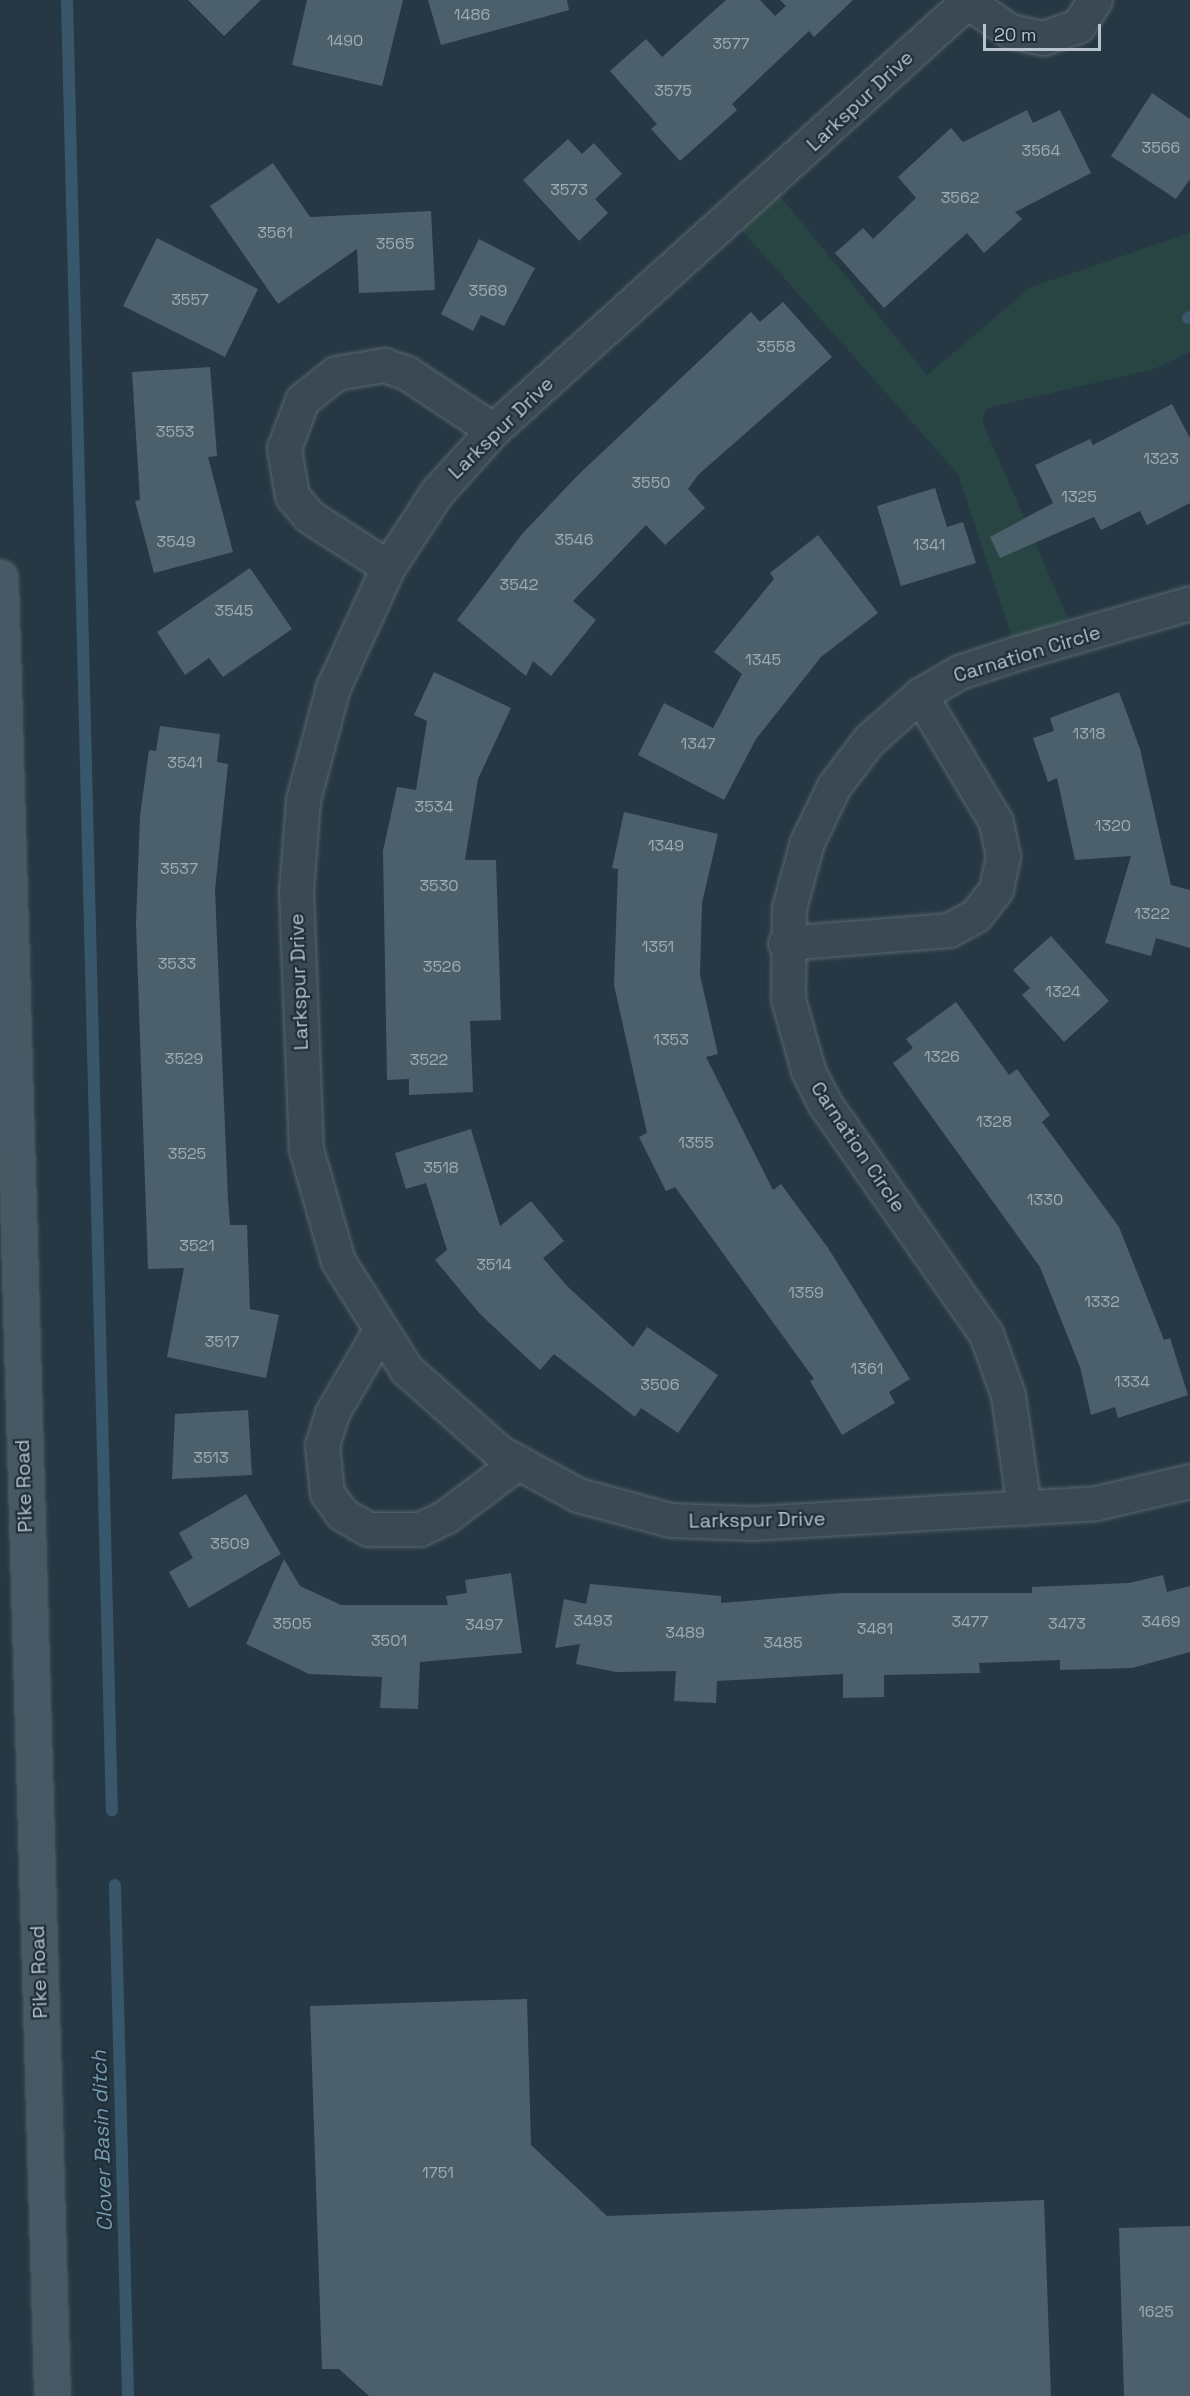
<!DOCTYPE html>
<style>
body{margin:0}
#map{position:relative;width:1190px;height:2396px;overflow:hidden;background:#263844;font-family:"Space Grotesk",sans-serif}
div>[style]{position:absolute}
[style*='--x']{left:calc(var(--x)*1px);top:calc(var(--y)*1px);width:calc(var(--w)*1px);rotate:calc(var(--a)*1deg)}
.green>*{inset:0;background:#284543}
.stream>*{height:12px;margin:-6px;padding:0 6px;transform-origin:6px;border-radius:6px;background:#39576b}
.building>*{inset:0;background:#4c606c}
.roads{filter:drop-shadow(0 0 2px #596771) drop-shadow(0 0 2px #596771)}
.street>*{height:33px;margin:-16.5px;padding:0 16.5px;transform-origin:16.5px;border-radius:16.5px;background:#3b4953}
.secondary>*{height:33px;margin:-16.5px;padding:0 16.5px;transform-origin:16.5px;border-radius:16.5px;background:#485966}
span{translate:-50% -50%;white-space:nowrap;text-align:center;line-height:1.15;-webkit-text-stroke:4.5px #1f2e39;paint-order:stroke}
.number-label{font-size:16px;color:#9dabb5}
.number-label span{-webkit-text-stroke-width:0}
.street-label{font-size:20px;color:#b8c4cd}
.water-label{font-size:21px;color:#779ab1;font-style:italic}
.scale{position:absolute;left:983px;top:24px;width:118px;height:27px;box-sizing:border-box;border:3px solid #b8c4cd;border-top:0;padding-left:8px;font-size:18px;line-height:21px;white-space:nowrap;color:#b8c4cd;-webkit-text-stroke:4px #1f2e39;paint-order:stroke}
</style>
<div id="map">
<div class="green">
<i style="clip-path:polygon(770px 184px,927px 375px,1031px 287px,1190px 233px,1190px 352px,1154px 369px,987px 408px,982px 421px,1076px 637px,1017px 653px,958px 474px,731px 218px)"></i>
</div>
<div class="stream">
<i style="--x:67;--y:0;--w:1811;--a:88.58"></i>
<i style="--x:1188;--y:318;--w:2;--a:-27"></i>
<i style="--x:115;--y:1885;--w:511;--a:88.54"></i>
</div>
<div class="building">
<i style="clip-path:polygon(188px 0,261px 0,224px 36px)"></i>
<i style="clip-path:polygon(307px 0,403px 0,382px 86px,292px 65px)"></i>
<i style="clip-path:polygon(428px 0,567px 0,569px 10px,441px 45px)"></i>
<i style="clip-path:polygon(726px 0,760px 0,775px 16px,786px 6px,780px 0,853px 0,814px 37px,809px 31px,732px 104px,737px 110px,680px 161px,651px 129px,657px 124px,610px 71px,646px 39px,662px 57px)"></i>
<i style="clip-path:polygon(1152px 93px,1190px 119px,1190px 179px,1176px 199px,1111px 156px)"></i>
<i style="clip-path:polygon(1027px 110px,1033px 123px,1060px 110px,1091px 173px,1015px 212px,1022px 219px,984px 253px,967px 233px,884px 308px,835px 253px,863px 228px,873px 239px,916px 198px,898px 177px,951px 128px,963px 142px)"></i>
<i style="clip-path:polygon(568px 139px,582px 154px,594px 143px,622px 174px,595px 199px,608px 213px,579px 241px,523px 180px)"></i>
<i style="clip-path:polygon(273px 163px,310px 217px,431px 211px,435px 290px,359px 293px,357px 249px,278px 304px,210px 206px)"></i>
<i style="clip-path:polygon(157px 238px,258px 289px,225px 357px,123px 306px)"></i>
<i style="clip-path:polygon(479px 239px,535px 268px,504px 326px,481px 315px,473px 331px,441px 314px)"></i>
<i style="clip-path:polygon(783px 302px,832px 357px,698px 475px,688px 489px,705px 508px,665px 545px,646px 525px,573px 601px,596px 620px,551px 676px,533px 661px,526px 676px,457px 620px,523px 533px,578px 475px,751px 312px,760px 322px)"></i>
<i style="clip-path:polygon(210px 367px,217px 456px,208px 457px,233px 552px,154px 573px,135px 501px,140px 500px,132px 372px)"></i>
<i style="clip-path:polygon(1172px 404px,1190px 438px,1190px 503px,1147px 525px,1140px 511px,1101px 530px,1094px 517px,1000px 558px,990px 537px,1053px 503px,1035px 465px,1090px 439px,1093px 445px)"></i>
<i style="clip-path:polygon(935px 488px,947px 527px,963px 522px,976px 563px,901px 586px,877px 506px)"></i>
<i style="clip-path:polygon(818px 535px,878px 613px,821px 657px,756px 739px,724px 800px,638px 755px,664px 703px,713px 728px,742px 674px,714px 652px,774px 579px,770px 573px)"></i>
<i style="clip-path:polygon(250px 568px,292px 629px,223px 677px,209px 658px,185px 675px,157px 632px)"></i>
<i style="clip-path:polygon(434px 672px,511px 708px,478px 779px,465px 860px,496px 860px,501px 1020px,470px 1021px,473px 1092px,409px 1095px,409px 1079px,387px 1080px,383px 851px,397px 787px,416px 790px,427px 721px,414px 715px)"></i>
<i style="clip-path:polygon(1119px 692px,1140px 749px,1171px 885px,1190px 890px,1190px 948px,1156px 938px,1151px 956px,1105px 943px,1131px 856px,1075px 860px,1057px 778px,1048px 782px,1033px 738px,1054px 731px,1050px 718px)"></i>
<i style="clip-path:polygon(160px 726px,220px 734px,217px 762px,228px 764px,215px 890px,228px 1199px,230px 1225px,247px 1225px,250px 1309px,279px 1315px,266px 1378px,167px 1357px,184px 1268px,148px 1269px,136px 923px,140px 816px,149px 750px,156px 751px)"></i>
<i style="clip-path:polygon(624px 812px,718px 834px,702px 903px,700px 975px,718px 1054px,706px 1057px,773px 1190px,781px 1184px,828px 1248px,910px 1379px,889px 1392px,895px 1403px,842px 1435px,810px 1381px,814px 1379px,675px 1187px,666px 1191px,639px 1137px,647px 1133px,614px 985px,618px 869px,612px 868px)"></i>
<i style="clip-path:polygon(1051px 936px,1109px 1001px,1064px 1042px,1022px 995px,1030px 988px,1013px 970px)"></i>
<i style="clip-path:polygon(956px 1002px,1009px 1075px,1017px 1069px,1050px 1115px,1042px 1122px,1119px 1227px,1164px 1340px,1170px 1338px,1188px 1395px,1118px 1418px,1115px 1407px,1091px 1415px,1080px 1367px,1040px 1267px,893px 1063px,913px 1048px,906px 1039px)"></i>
<i style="clip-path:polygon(471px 1129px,500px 1226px,531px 1201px,564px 1241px,543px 1258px,567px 1286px,633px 1347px,647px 1327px,718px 1375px,678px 1433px,641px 1408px,635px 1417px,554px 1354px,540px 1370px,480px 1314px,435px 1260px,447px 1250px,426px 1183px,406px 1189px,395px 1153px)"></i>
<i style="clip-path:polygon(248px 1410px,252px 1475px,172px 1479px,175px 1414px)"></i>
<i style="clip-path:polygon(246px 1494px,281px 1554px,189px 1608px,169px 1572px,193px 1558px,179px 1533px)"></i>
<i style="clip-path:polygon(284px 1559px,300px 1586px,341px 1605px,448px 1605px,446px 1596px,467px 1593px,465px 1580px,511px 1573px,522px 1653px,420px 1662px,418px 1709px,380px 1708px,382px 1677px,309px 1674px,246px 1644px)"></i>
<i style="clip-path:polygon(1163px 1575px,1167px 1592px,1190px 1586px,1190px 1652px,1132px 1668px,1060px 1670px,1060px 1660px,979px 1663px,980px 1673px,884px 1675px,884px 1697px,843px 1698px,843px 1674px,717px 1681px,716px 1703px,674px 1701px,676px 1671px,616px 1672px,576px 1664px,580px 1644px,555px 1648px,564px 1599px,586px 1604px,590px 1584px,721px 1596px,721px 1603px,841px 1593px,1032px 1593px,1032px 1587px,1129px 1583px)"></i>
<i style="clip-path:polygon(527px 1999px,531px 2145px,607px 2216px,1044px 2200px,1051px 2396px,369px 2396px,339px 2369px,322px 2369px,310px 2006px)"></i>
<i style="clip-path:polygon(1190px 2226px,1190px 2396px,1124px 2396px,1119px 2228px)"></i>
</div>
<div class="roads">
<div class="street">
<i style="--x:969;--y:0;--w:641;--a:137.91"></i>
<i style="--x:493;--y:430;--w:84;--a:132.1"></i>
<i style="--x:437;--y:492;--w:90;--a:123.2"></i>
<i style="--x:388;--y:567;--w:132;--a:114.6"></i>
<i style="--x:333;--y:687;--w:117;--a:104.9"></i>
<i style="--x:303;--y:800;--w:91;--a:94.4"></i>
<i style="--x:296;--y:891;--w:258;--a:87.8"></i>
<i style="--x:306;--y:1149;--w:116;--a:74.1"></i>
<i style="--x:338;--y:1261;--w:128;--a:57.8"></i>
<i style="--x:406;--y:1369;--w:125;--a:41.7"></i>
<i style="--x:499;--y:1452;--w:90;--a:28.6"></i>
<i style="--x:578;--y:1495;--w:95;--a:15.2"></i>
<i style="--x:670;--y:1520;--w:83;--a:2.1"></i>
<i style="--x:753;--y:1523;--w:344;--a:-3.3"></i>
<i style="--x:1096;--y:1503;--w:97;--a:-13.2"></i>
<i style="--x:968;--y:2;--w:51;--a:34.6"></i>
<i style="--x:1010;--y:31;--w:34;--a:12"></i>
<i style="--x:1043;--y:38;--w:37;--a:-19"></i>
<i style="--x:1078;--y:26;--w:31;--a:-57"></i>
<i style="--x:388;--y:567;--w:94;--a:-147.2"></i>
<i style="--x:309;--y:516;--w:26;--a:-130"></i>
<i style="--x:292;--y:496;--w:49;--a:-99.5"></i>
<i style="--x:284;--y:448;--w:51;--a:-69.4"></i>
<i style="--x:302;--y:400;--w:43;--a:-38.5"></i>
<i style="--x:336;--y:373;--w:49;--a:-9.5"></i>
<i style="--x:384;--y:365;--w:24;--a:19"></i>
<i style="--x:407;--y:373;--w:103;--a:33.5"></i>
<i style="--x:785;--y:943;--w:165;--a:-4.5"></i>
<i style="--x:949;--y:930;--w:31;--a:-29"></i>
<i style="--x:976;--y:915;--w:33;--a:-52"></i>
<i style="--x:996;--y:889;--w:34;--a:-78"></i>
<i style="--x:1003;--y:856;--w:35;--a:-102"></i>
<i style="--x:996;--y:822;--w:148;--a:-120.9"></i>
<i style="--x:379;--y:1332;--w:94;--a:120.1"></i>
<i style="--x:332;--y:1413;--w:34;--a:107"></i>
<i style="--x:322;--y:1445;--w:48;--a:84.1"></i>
<i style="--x:327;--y:1493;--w:26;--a:54"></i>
<i style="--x:342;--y:1514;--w:30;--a:30"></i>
<i style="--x:368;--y:1529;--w:52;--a:0"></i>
<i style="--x:420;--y:1529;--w:28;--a:-26"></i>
<i style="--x:445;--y:1517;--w:90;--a:-36.9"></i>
<i style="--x:1024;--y:1508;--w:114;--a:-98.1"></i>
<i style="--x:1008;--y:1395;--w:65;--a:-109.8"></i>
<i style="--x:986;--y:1334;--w:281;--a:-125"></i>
<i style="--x:825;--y:1104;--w:38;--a:-117"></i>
<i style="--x:808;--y:1070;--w:74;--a:-105.7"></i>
<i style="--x:788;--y:999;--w:91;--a:-89.4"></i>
<i style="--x:789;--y:908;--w:68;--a:-74.7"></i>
<i style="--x:807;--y:842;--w:62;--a:-64.3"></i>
<i style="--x:834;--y:786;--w:58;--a:-52.7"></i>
<i style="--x:869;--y:740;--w:68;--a:-41.4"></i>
<i style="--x:920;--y:695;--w:45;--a:-30.5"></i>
<i style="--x:959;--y:672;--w:61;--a:-18.1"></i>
<i style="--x:1017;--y:653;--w:180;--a:-16.1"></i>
</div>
<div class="secondary">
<i style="--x:0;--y:577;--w:1820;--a:88.36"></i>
</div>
</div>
<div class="number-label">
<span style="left:472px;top:15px">1486</span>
<span style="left:345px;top:41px">1490</span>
<span style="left:731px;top:44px">3577</span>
<span style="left:673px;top:91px">3575</span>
<span style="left:1161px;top:148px">3566</span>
<span style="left:1041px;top:151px">3564</span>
<span style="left:569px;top:190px">3573</span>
<span style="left:960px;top:198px">3562</span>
<span style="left:275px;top:233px">3561</span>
<span style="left:395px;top:244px">3565</span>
<span style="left:488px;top:291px">3569</span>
<span style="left:190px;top:300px">3557</span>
<span style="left:776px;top:347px">3558</span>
<span style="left:175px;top:432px">3553</span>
<span style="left:1161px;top:459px">1323</span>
<span style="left:651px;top:483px">3550</span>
<span style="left:1079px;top:497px">1325</span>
<span style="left:574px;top:540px">3546</span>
<span style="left:176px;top:542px">3549</span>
<span style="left:929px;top:545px">1341</span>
<span style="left:519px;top:585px">3542</span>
<span style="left:234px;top:611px">3545</span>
<span style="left:763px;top:660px">1345</span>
<span style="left:1089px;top:734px">1318</span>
<span style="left:698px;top:744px">1347</span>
<span style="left:185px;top:763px">3541</span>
<span style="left:434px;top:807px">3534</span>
<span style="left:1113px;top:826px">1320</span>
<span style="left:666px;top:846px">1349</span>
<span style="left:179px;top:869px">3537</span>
<span style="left:439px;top:886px">3530</span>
<span style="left:1152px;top:914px">1322</span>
<span style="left:658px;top:947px">1351</span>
<span style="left:177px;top:964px">3533</span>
<span style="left:442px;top:967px">3526</span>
<span style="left:1063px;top:992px">1324</span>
<span style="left:671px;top:1040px">1353</span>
<span style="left:942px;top:1057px">1326</span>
<span style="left:184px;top:1059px">3529</span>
<span style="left:429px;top:1060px">3522</span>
<span style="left:994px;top:1122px">1328</span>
<span style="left:696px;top:1143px">1355</span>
<span style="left:187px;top:1154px">3525</span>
<span style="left:441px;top:1168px">3518</span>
<span style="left:1045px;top:1200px">1330</span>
<span style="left:197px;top:1246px">3521</span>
<span style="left:494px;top:1265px">3514</span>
<span style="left:806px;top:1293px">1359</span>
<span style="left:1102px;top:1302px">1332</span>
<span style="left:222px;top:1342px">3517</span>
<span style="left:867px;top:1369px">1361</span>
<span style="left:1132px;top:1382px">1334</span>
<span style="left:660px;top:1385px">3506</span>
<span style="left:211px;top:1458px">3513</span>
<span style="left:230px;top:1544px">3509</span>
<span style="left:593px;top:1621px">3493</span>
<span style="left:970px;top:1622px">3477</span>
<span style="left:1161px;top:1622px">3469</span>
<span style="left:292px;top:1624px">3505</span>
<span style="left:1067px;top:1624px">3473</span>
<span style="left:484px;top:1625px">3497</span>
<span style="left:875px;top:1629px">3481</span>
<span style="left:685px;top:1633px">3489</span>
<span style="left:389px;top:1641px">3501</span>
<span style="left:783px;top:1643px">3485</span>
<span style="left:438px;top:2173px">1751</span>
<span style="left:1156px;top:2312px">1625</span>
</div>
<div class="street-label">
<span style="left:860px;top:101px;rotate:-43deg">Larkspur Drive</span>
<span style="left:501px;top:428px;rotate:-44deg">Larkspur Drive</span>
<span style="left:1027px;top:654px;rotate:-17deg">Carnation Circle</span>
<span style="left:299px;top:982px;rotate:-92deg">Larkspur Drive</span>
<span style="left:858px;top:1147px;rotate:56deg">Carnation Circle</span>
<span style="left:24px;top:1486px;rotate:-92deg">Pike Road</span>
<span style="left:757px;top:1520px;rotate:-1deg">Larkspur Drive</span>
<span style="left:39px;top:1972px;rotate:-92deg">Pike Road</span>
</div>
<div class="water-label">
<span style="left:102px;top:2141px;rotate:-92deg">Clover Basin ditch</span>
</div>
<div class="scale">20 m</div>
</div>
